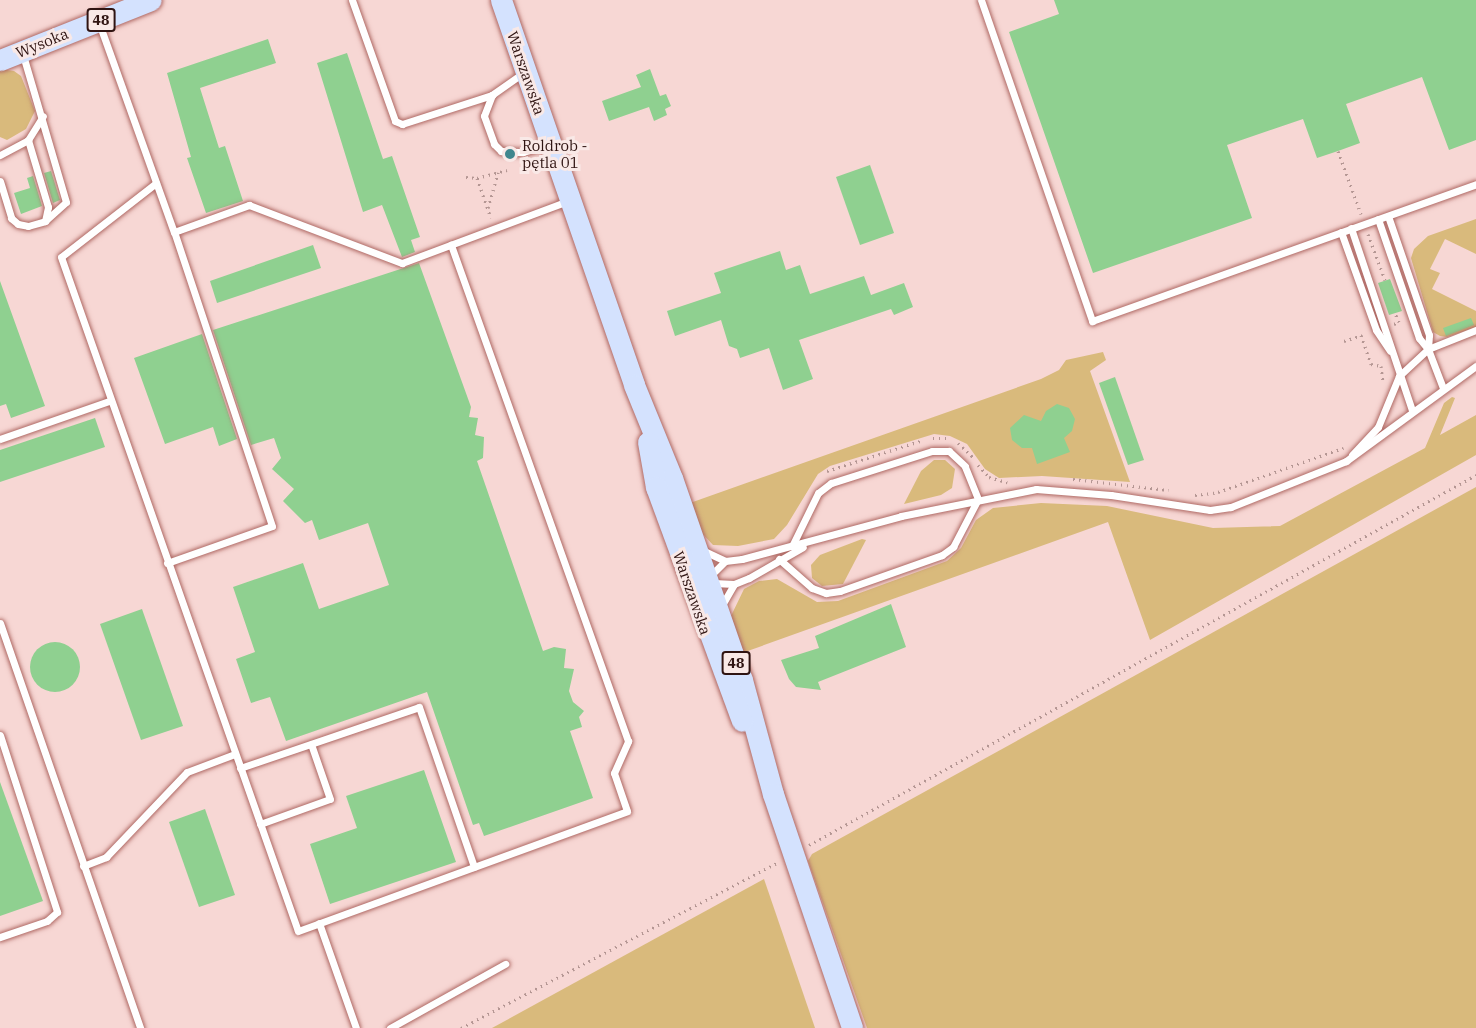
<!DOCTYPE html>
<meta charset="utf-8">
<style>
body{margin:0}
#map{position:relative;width:1476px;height:1028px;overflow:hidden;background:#f7d7d4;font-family:"IBM Plex Serif",serif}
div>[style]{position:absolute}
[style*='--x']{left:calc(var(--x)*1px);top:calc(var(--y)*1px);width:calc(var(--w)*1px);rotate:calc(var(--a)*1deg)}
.green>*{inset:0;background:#d9ba7c}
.building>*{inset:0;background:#8fd090}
.round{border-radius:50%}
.path>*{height:3px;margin-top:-1.5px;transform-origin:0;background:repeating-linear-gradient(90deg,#b49693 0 1.5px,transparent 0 6px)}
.roads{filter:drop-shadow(0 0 2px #af6964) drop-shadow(0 0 2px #af6964)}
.lane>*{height:7px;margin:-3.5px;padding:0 3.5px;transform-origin:3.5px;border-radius:3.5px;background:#fff}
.primary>*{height:21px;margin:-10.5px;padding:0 10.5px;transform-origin:10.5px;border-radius:10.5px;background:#d4e2fe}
.dots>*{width:16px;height:16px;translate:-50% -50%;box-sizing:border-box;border:3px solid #f9e9e7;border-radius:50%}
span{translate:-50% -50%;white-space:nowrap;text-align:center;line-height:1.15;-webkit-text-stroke:6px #f9e9e7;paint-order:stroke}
.shield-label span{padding:2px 4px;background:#f9e9e7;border:2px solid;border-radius:4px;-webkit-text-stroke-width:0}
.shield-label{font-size:14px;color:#2f1412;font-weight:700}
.street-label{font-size:15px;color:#2f1412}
.poi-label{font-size:15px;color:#2f1412}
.left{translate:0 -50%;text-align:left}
</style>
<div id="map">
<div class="green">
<i style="clip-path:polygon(0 69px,14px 71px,21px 76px,35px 111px,26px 129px,7px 140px,0 137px)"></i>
<i style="clip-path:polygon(1476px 219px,1476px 254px,1445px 239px,1430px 269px,1440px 273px,1432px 289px,1476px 311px,1476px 327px,1447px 337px,1440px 336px,1433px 332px,1411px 258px,1414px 249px,1428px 236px)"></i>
<i style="clip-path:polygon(1103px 352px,1106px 360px,1090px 371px,1130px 482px,1042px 476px,999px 478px,985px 469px,967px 444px,950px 436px,934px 434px,830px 466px,818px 474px,787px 525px,774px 539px,738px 546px,713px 545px,700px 531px,690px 503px,1041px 379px,1059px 370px,1066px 360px)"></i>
<i style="clip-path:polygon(1452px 397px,1455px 398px,1440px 435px,1476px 415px,1476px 455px,1150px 640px,1108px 522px,742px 653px,731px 616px,744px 589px,759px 581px,777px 579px,817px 602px,838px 601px,947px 561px,961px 548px,976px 520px,993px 508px,1041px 503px,1107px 506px,1213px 528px,1280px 526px,1425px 448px,1444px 403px)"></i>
<i style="clip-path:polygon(934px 460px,945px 460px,955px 469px,952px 488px,941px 495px,904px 504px,921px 471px)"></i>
<i style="clip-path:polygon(1476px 487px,1476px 1028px,867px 1028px,808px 861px,812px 854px)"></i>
<i style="clip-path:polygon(862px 539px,866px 540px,843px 584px,822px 586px,812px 578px,811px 565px,820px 555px)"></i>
<i style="clip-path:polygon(764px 879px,815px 1028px,492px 1028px)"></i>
</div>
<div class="building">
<i style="clip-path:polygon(1054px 0,1476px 0,1476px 140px,1449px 150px,1422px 77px,1346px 104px,1360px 143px,1338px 151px,1317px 158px,1303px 119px,1227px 145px,1252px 218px,1093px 273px,1009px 32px,1059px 14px)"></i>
<i style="clip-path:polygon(268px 39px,276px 63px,200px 88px,219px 148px,225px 146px,243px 201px,206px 213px,187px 158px,191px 157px,167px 73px)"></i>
<i style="clip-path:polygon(347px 53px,383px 159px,392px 156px,420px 237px,411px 240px,415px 252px,402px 257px,382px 205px,363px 212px,317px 63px)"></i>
<i style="clip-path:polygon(650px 69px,660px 96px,666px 94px,671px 106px,665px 109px,667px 115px,654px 121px,649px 107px,609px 121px,602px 101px,641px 87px,636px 75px)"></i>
<i style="clip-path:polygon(870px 165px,894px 233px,860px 245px,836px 177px)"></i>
<i style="clip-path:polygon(51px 171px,60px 200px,53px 203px,44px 173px)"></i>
<i style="clip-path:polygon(33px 176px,42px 206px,21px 214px,14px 193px,30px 188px,27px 178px)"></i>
<i style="clip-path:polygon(313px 245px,321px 268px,217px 303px,210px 281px)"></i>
<i style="clip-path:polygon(780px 251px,786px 270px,800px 265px,810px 294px,864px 276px,871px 295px,904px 283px,913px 307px,894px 315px,891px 309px,799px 340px,813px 379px,783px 390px,769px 348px,740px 358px,737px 349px,729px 346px,721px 320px,675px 336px,667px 311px,721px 293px,714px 273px)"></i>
<i style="clip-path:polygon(419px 263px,471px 407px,469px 417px,478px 418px,475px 435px,484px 437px,483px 458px,477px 461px,543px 651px,554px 647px,566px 649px,564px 668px,574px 669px,569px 691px,573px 702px,584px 711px,579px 717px,582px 727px,570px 731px,593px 798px,484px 836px,479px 823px,473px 825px,427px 692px,286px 741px,270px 697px,251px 703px,236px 659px,255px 652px,233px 587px,303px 563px,319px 609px,389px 585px,368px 523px,319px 540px,312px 520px,305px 523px,283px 501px,294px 489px,272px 469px,281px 458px,274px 438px,251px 445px,213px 330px)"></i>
<i style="clip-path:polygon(1390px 279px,1402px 311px,1389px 315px,1378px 283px)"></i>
<i style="clip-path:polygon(0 281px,45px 406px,11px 418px,6px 404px,0 406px)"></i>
<i style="clip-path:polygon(1471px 318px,1474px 325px,1446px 336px,1443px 328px)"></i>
<i style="clip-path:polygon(202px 334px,237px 439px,219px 446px,213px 427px,165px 444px,134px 358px)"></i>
<i style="clip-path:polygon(1115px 377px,1144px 460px,1128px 465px,1099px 383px)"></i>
<i style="clip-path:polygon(1057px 404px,1069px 408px,1075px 419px,1072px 431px,1064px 438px,1070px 452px,1037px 464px,1032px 448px,1022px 448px,1012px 440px,1010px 428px,1024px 415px,1041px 421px,1046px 411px)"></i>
<i style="clip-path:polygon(95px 418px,105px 447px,0 482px,0 450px)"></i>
<i style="clip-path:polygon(891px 604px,906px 647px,818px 682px,821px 690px,796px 687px,789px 679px,781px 660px,819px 648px,815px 636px)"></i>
<i style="clip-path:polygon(142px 609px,183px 726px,141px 740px,100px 624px)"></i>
<i class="round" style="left:30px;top:642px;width:50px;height:50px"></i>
<i style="clip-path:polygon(424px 770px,456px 862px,330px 904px,310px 844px,357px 828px,346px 796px)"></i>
<i style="clip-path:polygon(0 782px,43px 901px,0 916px)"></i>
<i style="clip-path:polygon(205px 809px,235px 895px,199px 907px,169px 822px)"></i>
</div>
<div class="path">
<i style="--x:1338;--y:151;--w:67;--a:69.9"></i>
<i style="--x:466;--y:177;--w:11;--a:5"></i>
<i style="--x:477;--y:178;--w:42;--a:70.7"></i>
<i style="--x:477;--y:178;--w:31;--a:-15"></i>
<i style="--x:488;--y:208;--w:37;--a:-74"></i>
<i style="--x:1368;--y:234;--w:49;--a:69.7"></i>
<i style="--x:1394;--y:324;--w:5;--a:-22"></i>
<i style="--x:1399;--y:322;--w:10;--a:-114"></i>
<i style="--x:1361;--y:335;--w:31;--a:71"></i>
<i style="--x:1371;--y:364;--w:10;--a:11"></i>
<i style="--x:1381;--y:366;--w:16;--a:83"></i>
<i style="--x:1344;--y:341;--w:19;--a:-18"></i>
<i style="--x:933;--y:438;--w:14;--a:0"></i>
<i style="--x:958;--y:443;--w:21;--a:43"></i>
<i style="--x:978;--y:465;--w:16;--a:47"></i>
<i style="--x:989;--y:477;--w:19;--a:16"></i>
<i style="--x:827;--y:471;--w:101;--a:-17.9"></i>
<i style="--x:1073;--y:479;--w:96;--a:6.6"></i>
<i style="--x:1195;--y:495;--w:23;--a:-7"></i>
<i style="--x:1218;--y:492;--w:133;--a:-19.4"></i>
<i style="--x:809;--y:845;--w:763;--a:-29.02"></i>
<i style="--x:461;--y:1028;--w:356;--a:-27.6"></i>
</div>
<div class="roads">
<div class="lane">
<i style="--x:352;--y:0;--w:128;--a:70.4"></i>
<i style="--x:395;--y:121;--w:8;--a:23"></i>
<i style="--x:402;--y:124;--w:95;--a:-17.9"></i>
<i style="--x:981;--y:0;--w:340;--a:70.9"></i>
<i style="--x:1092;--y:321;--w:408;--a:-19.6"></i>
<i style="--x:99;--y:23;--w:222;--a:70.3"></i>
<i style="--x:174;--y:232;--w:80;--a:-19.8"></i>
<i style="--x:249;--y:205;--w:164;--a:20.8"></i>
<i style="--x:402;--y:263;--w:177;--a:-20.5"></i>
<i style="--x:523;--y:73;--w:38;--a:145"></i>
<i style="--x:492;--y:95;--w:22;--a:111"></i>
<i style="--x:484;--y:116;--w:30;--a:70"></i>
<i style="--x:494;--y:144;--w:10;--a:45"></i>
<i style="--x:501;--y:151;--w:22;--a:3"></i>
<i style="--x:523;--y:152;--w:26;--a:-16"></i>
<i style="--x:28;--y:140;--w:70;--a:73.4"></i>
<i style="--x:48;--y:207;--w:14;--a:102"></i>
<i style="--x:0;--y:155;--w:32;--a:-28"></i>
<i style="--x:28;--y:140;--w:28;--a:-58"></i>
<i style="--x:0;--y:181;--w:39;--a:73"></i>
<i style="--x:11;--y:218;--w:9;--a:41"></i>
<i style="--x:18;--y:224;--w:10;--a:11"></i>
<i style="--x:28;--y:226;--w:18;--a:-16"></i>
<i style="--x:45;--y:221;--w:28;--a:-42"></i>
<i style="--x:66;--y:202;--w:153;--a:-106.3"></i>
<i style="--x:156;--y:183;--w:120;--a:142.1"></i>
<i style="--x:61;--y:257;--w:714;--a:70.63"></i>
<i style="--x:298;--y:931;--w:350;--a:-20"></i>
<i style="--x:627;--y:811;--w:40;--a:-108.9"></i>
<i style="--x:614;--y:773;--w:35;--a:-66"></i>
<i style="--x:628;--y:741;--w:527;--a:-109.64"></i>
<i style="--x:1388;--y:216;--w:126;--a:71"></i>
<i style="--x:1429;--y:335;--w:14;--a:94"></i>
<i style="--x:1378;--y:219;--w:126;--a:71"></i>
<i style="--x:1419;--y:338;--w:14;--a:51"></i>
<i style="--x:1428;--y:349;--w:42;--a:69"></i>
<i style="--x:1351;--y:228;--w:192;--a:71.5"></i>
<i style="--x:1341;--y:232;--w:104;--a:70.3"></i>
<i style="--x:1376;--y:330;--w:25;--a:56"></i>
<i style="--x:0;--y:439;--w:115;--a:-19.2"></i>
<i style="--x:1352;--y:455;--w:38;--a:-47"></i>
<i style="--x:1378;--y:427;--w:55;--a:-67.6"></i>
<i style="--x:1399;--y:376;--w:40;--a:-43"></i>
<i style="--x:1428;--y:349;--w:52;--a:-21.6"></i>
<i style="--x:704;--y:551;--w:23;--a:25"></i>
<i style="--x:725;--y:561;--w:17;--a:-7"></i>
<i style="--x:742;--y:559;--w:165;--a:-15.1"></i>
<i style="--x:901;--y:516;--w:138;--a:-11.3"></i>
<i style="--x:1036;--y:489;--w:75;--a:4.6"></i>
<i style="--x:1111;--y:495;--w:100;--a:8.6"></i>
<i style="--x:1210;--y:510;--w:21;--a:-8"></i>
<i style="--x:1231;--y:507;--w:124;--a:-21.8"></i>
<i style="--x:1346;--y:461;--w:161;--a:-36.2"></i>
<i style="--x:779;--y:559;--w:44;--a:41.3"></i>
<i style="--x:812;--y:588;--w:15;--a:20"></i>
<i style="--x:826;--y:593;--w:14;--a:-8"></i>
<i style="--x:840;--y:591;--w:108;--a:-19.4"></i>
<i style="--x:942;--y:555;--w:14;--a:-36"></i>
<i style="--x:953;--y:547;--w:54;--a:-62.5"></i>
<i style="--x:978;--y:499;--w:35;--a:-112"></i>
<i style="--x:965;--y:466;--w:22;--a:-137"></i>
<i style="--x:949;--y:451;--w:17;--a:180"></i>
<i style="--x:932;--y:451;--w:106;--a:162.4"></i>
<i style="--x:831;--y:483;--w:16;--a:142"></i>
<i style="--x:818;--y:493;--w:59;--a:116.1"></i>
<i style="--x:167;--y:563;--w:111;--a:-19.4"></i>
<i style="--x:272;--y:526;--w:310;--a:-108.4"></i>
<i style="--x:710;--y:576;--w:21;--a:-45"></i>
<i style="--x:714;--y:583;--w:20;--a:3"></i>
<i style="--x:734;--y:584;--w:16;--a:-22"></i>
<i style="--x:749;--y:578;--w:62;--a:-29.9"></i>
<i style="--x:722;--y:605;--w:24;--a:-60"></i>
<i style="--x:0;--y:623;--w:429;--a:70.9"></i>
<i style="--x:0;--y:735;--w:186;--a:72.1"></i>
<i style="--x:57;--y:912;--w:13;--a:138"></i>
<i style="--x:47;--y:921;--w:50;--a:161.2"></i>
<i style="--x:240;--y:768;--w:189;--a:-18.8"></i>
<i style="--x:419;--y:707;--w:169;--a:71"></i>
<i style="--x:260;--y:824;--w:74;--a:-19.7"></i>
<i style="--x:330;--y:799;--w:58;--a:-109.1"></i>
<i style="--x:83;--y:866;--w:25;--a:-21"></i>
<i style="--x:106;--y:857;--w:117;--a:-46.4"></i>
<i style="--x:187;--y:772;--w:51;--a:-20.6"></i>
<i style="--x:319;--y:923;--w:111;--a:70.6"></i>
<i style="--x:390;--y:1028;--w:132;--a:-29.1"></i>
</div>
<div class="primary">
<i style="--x:501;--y:0;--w:407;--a:70.9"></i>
<i style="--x:634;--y:385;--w:100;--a:67.8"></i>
<i style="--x:672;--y:478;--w:214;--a:70.9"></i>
<i style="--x:742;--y:680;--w:118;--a:74.8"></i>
<i style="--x:773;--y:794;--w:247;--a:71.3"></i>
<i style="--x:0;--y:60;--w:162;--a:-21.7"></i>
<i style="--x:648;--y:442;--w:46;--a:79.9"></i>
<i style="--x:656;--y:487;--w:249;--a:69.8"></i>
</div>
</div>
<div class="dots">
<i style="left:510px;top:154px;background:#40878e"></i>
</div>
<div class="shield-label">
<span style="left:101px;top:20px">48</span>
<span style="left:736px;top:663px">48</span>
</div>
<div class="street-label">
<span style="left:42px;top:43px;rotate:-22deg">Wysoka</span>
<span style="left:526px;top:73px;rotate:71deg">Warszawska</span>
<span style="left:692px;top:593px;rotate:71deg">Warszawska</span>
</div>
<div class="poi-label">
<span class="left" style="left:522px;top:154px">Roldrob -<br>pętla 01</span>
</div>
</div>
